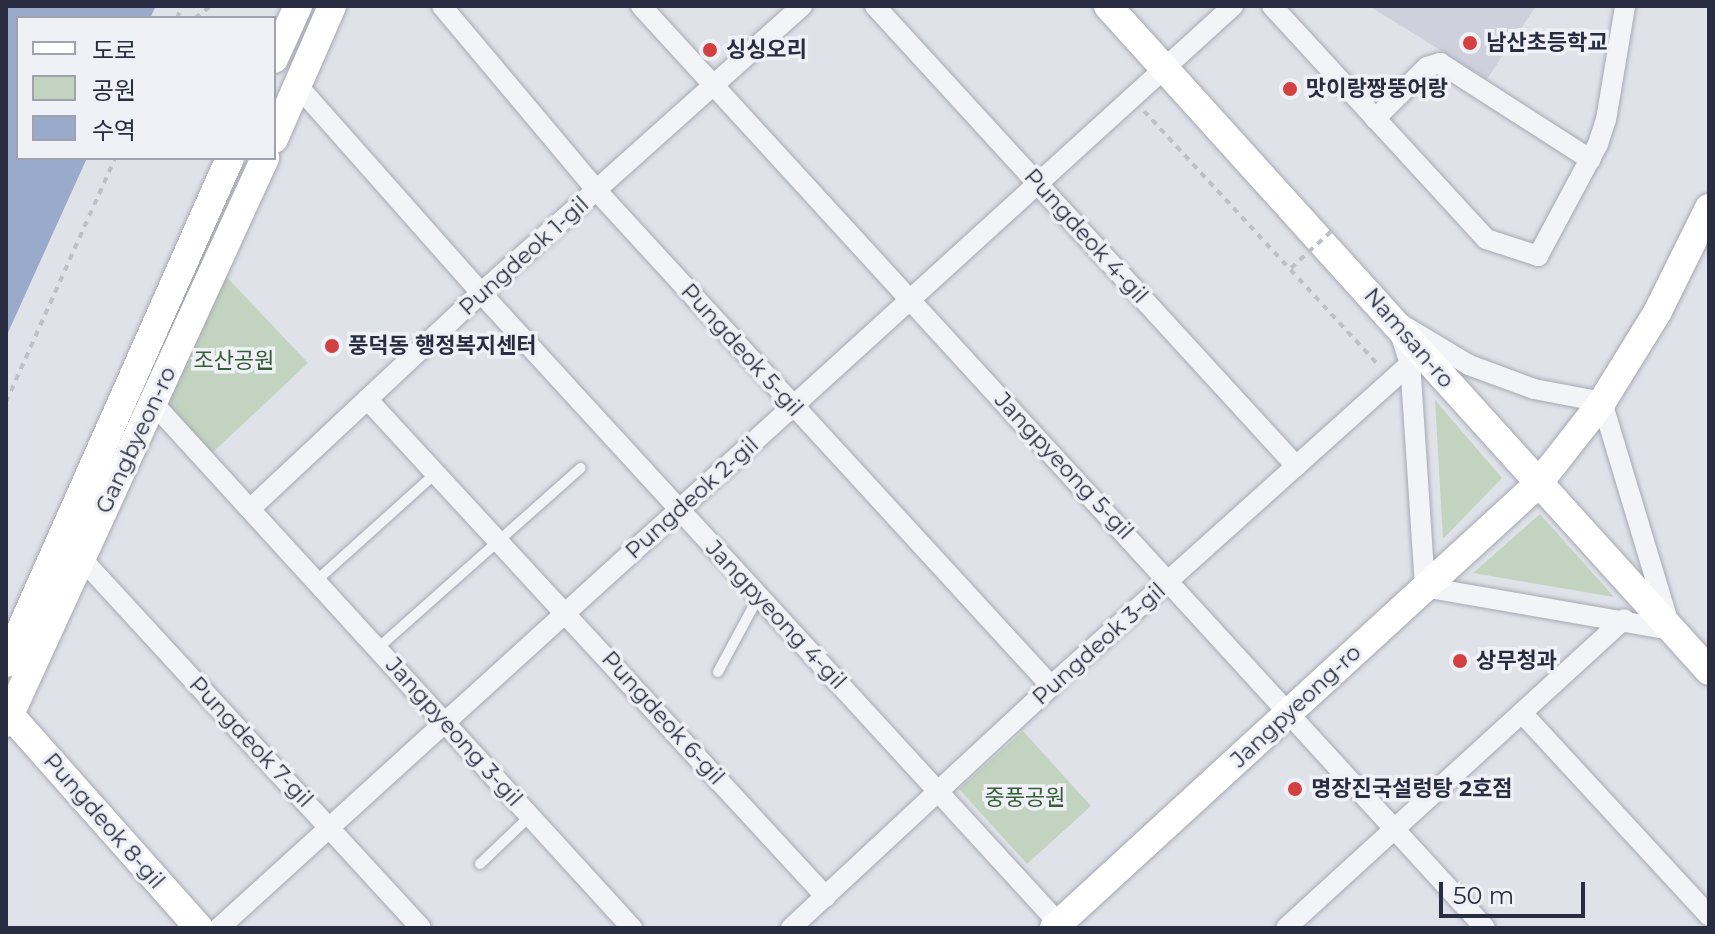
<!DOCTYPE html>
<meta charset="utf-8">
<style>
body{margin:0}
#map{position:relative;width:1715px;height:934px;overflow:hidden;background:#e0e2e9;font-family:Montserrat,"Noto Sans KR",sans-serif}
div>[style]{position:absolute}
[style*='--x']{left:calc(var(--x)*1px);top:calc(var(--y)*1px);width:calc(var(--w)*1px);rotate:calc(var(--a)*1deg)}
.built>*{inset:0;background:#ced1db}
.green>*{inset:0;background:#c2d4c0}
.water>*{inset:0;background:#99aacb}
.path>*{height:4px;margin-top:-2px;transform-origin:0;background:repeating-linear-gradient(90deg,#bec0c8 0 6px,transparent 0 12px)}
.roads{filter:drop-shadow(0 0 2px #a5a8b3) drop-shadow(0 0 2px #a5a8b3)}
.lane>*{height:10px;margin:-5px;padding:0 5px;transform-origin:5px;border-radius:5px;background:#f3f4f7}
.street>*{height:20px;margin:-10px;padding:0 10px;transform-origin:10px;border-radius:10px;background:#f3f4f7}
.secondary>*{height:28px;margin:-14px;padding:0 14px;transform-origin:14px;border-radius:14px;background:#fff}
.path-bridge>*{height:4px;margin-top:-2px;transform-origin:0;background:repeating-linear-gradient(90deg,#bec0c8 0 6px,transparent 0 12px)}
.dots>*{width:22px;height:22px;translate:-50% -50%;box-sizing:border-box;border:4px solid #eff1f7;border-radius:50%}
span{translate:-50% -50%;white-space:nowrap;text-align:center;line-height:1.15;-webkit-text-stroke:7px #eff1f7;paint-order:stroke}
.poi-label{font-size:22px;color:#282d41;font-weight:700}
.left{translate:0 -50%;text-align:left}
.street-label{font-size:22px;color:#282d41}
.park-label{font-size:22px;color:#365d35}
.frame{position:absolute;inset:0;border:8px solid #282d41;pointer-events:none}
.legend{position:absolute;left:16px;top:16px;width:260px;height:144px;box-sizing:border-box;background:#eff1f7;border:2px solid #9fa3ae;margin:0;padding:10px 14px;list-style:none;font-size:24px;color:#282d41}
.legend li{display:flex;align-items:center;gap:16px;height:40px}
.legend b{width:40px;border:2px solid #9fa3ae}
.scale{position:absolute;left:1439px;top:882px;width:146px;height:36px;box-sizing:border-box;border:4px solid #282d41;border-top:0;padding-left:10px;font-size:24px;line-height:28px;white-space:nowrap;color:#282d41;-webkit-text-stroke:6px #eff1f7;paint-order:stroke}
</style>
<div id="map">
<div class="built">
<i style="clip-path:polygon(1369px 6px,1536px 6px,1487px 79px)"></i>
</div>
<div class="green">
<i style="clip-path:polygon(220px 270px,308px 363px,212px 453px,161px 399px)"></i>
<i style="clip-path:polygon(1435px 400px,1502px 478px,1443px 539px)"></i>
<i style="clip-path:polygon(1540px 514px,1614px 597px,1473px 573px)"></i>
<i style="clip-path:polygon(1023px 731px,1091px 806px,1027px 864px,959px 789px)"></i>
</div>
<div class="water">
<i style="clip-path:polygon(6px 6px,156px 6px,150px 18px,18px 18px,18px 158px,87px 158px,6px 337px)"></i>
</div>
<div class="path">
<i style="--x:177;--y:18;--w:13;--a:-67"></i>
<i style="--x:195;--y:18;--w:20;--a:-37"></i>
<i style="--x:1144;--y:111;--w:347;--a:47.3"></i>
<i style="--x:6;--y:402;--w:267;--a:-65.9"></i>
</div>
<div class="roads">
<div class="lane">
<i style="--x:316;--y:581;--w:161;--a:-42"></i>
<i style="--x:378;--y:648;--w:271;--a:-41.6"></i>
<i style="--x:718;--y:672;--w:86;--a:-61.7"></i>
<i style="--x:480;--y:864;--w:69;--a:-43.8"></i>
</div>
<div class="street">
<i style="--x:442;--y:6;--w:241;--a:50"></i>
<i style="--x:597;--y:191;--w:672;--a:47.47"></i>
<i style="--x:641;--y:6;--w:1250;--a:47.53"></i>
<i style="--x:875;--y:6;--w:624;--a:47.53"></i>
<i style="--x:1272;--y:6;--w:316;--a:47.4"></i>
<i style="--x:1486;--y:239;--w:55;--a:18.1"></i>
<i style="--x:1538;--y:256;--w:127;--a:-61.8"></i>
<i style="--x:1598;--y:144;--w:25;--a:-72"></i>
<i style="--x:1606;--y:120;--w:116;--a:-80.5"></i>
<i style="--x:298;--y:86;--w:276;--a:48.5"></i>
<i style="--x:481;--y:293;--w:861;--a:47.49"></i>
<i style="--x:1375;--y:119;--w:74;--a:-45"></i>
<i style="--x:1427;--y:67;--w:14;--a:-17"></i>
<i style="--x:1440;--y:63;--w:179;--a:32.7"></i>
<i style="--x:1396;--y:321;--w:85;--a:31.1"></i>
<i style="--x:1469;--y:365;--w:69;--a:20.3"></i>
<i style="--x:1534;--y:389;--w:69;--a:10.8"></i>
<i style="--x:1602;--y:402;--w:238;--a:73.2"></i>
<i style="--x:1671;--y:630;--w:250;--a:-170.1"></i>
<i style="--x:1425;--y:587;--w:224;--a:-93.8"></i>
<i style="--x:1410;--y:364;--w:45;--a:-108"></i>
<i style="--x:367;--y:399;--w:677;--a:47.33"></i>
<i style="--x:153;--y:403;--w:711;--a:47.62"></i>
<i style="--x:250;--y:509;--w:316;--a:-43.1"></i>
<i style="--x:481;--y:293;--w:431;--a:-41.8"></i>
<i style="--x:81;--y:558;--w:502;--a:47.42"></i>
<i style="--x:1522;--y:713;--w:276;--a:47.3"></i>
<i style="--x:219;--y:928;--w:1371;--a:-42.28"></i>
<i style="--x:791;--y:928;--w:355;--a:-42.9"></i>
<i style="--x:1051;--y:686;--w:482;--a:-41.9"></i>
<i style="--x:1286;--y:928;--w:458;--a:-42.4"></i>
</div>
<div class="secondary">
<i style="--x:1108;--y:6;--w:896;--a:47.89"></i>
<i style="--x:274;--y:59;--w:58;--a:-65.6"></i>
<i style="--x:274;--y:139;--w:145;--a:-66.4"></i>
<i style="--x:6;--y:663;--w:552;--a:-66.08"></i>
<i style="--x:10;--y:715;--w:285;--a:48.4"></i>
<i style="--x:6;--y:723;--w:622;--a:-65.37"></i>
<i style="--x:1054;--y:928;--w:657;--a:-42.53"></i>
<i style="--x:1538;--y:484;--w:104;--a:-52"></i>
<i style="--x:1602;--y:402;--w:105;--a:-58.3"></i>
<i style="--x:1657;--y:313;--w:117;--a:-63.7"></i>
</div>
</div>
<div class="path-bridge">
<i style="--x:1291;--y:268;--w:59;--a:-42.3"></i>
</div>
<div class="dots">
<i style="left:1470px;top:43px;background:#d34040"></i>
<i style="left:710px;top:50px;background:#d34040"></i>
<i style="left:1290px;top:89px;background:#d34040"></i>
<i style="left:332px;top:346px;background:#d34040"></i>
<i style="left:1460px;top:661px;background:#d34040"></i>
<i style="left:1295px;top:789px;background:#d34040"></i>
</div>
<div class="poi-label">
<span class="left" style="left:1486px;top:43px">남산초등학교</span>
<span class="left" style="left:726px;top:50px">싱싱오리</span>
<span class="left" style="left:1306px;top:89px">맛이랑짱뚱어랑</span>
<span class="left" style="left:348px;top:346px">풍덕동 행정복지센터</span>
<span class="left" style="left:1476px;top:661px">상무청과</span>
<span class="left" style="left:1311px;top:789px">명장진국설렁탕 2호점</span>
</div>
<div class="street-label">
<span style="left:1086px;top:236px;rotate:48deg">Pungdeok 4-gil</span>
<span style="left:524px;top:256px;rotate:-42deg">Pungdeok 1-gil</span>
<span style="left:1409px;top:338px;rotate:49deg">Namsan-ro</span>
<span style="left:742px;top:350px;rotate:48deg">Pungdeok 5-gil</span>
<span style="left:136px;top:440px;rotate:-65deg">Gangbyeon-ro</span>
<span style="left:1064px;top:466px;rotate:47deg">Jangpyeong 5-gil</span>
<span style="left:692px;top:498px;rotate:-42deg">Pungdeok 2-gil</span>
<span style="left:776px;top:615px;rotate:47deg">Jangpyeong 4-gil</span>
<span style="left:1099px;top:644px;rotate:-42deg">Pungdeok 3-gil</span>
<span style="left:1296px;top:706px;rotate:-43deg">Jangpyeong-ro</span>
<span style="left:663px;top:718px;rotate:48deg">Pungdeok 6-gil</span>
<span style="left:454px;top:732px;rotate:48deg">Jangpyeong 3-gil</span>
<span style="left:251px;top:742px;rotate:47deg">Pungdeok 7-gil</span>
<span style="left:104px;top:821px;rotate:49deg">Pungdeok 8-gil</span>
</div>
<div class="park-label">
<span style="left:234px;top:361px">조산공원</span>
<span style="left:1025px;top:798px">중풍공원</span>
</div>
<div class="frame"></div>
<ul class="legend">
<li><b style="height:10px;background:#fff"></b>도로</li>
<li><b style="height:22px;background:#c2d4c0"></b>공원</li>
<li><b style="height:22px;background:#99aacb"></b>수역</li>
</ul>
<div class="scale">50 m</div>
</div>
